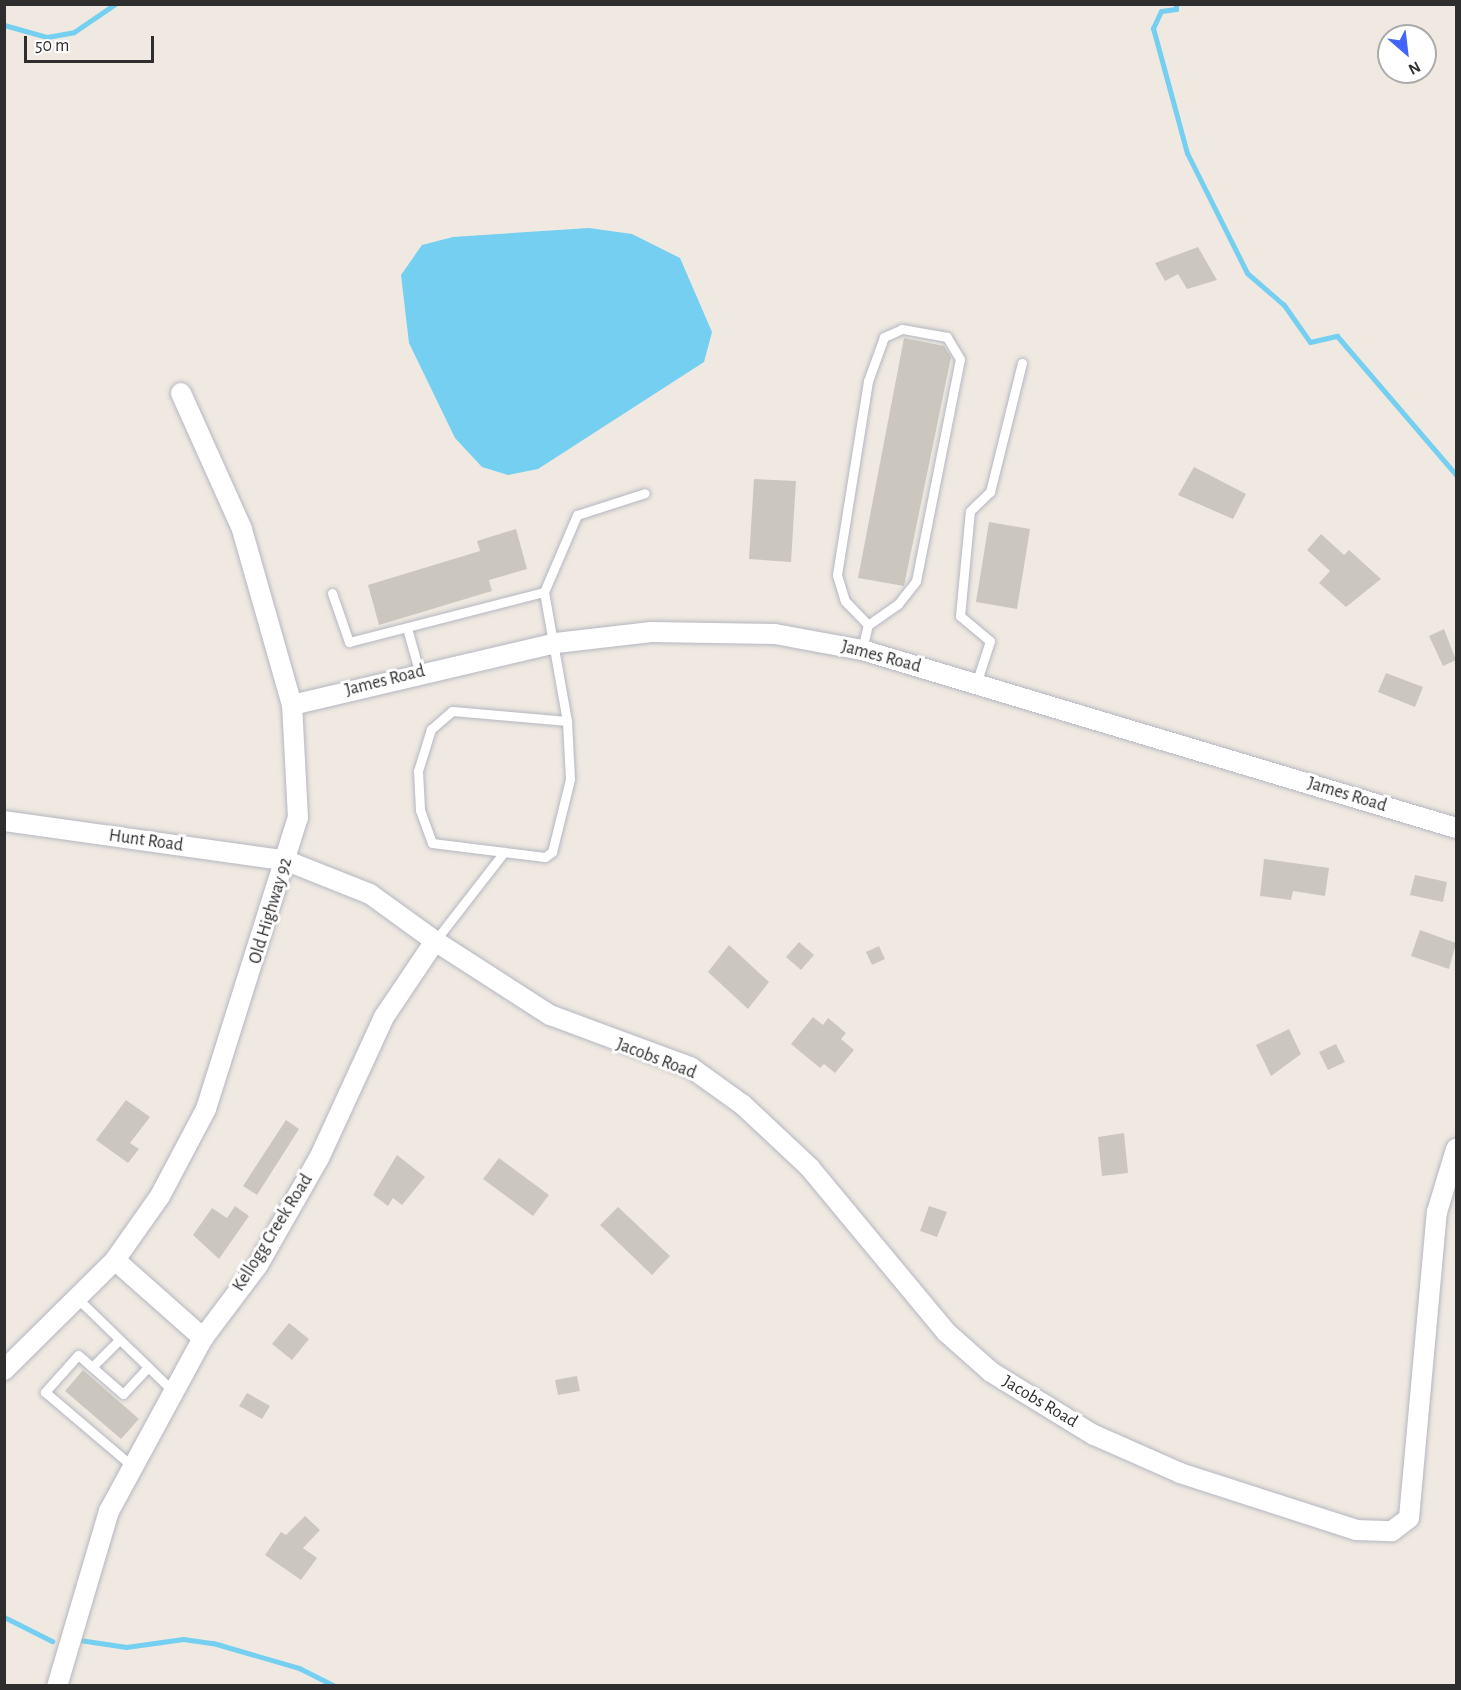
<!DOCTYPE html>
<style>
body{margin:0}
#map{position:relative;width:1461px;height:1690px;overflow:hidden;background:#efe9e1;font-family:"Alegreya Sans",sans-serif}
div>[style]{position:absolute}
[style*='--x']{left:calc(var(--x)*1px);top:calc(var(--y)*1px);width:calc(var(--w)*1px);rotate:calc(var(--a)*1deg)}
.water>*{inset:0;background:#75cff0}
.stream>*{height:5px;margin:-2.5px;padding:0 2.5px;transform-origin:2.5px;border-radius:2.5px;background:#75cff0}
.building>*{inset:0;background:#cbc7bf}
.roads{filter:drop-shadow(0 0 2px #b4b7c1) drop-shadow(0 0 2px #b4b7c1)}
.lane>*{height:9px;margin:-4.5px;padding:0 4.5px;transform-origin:4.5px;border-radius:4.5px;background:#fff}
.street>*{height:20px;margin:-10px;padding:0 10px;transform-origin:10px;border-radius:10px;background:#fff}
span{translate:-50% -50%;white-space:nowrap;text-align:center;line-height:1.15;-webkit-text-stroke:6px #fff;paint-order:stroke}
.street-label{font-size:18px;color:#2e2e2e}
.frame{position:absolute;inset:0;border:6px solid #2e2e2e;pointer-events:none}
.north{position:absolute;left:1377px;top:24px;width:60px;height:60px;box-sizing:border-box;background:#fff;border:2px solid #ababab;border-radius:50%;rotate:152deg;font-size:16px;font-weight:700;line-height:24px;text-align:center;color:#2e2e2e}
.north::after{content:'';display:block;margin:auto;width:21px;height:27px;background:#4264fb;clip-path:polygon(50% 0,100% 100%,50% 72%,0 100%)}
.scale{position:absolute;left:24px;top:36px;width:130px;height:27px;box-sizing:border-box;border:3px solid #2e2e2e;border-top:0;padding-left:8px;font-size:18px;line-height:21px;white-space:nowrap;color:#2e2e2e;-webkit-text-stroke:4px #fff;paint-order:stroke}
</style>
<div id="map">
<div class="water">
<i style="clip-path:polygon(589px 228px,632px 234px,680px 258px,712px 332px,704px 362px,538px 469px,508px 475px,482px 467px,455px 438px,409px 343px,401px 275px,422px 245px,453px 237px)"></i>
</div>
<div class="stream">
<i style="--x:1176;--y:4;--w:5;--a:90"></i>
<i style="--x:1176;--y:9;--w:15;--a:172"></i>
<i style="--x:1161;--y:11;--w:19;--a:115"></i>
<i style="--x:1153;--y:28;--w:130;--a:74.8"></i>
<i style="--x:1187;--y:153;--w:134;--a:63.4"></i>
<i style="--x:1247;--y:273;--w:49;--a:40.9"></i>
<i style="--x:1284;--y:305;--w:45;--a:54.9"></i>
<i style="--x:1310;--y:342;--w:28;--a:-13"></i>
<i style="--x:1337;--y:336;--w:183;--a:49.4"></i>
<i style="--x:4;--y:25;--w:45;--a:15.6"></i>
<i style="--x:47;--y:37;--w:27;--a:-10"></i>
<i style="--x:74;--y:32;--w:50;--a:-34.3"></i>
<i style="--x:4;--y:1617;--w:54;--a:26.6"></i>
<i style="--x:79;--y:1640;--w:48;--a:8.5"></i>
<i style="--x:126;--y:1647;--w:58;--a:-8"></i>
<i style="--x:183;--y:1639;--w:30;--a:8"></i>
<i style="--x:213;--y:1643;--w:90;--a:16.2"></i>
<i style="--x:299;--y:1668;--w:40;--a:26.6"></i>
</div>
<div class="building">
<i style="clip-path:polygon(1198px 247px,1217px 280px,1187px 289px,1178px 274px,1165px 281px,1155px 263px)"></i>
<i style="clip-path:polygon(904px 338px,944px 346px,951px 357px,904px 586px,858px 578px)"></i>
<i style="clip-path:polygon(1194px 467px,1246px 494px,1233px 519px,1178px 495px)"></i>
<i style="clip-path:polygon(754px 479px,796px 481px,791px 562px,749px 559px)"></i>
<i style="clip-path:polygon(989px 522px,1030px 529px,1017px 609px,976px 602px)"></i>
<i style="clip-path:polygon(516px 529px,527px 569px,489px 580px,492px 591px,379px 625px,368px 585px,480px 551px,477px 541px)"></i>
<i style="clip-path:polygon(1321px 534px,1344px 555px,1349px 550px,1381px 579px,1346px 607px,1319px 583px,1330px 571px,1307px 550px)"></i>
<i style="clip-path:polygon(1444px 629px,1456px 660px,1443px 666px,1429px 636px)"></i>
<i style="clip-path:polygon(1386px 673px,1423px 687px,1415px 707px,1378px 692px)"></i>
<i style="clip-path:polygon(1264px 859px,1329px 868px,1325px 896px,1293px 891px,1291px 900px,1260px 896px)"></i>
<i style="clip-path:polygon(1415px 875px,1447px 882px,1443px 902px,1410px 895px)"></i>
<i style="clip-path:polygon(1420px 930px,1456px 943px,1449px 969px,1411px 956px)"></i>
<i style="clip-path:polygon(799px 942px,814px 955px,801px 970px,786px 957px)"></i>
<i style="clip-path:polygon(729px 945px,769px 982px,748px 1009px,708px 972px)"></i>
<i style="clip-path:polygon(879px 946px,885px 959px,872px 965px,866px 952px)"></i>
<i style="clip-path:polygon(813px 1017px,823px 1025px,828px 1018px,846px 1033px,841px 1039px,854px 1050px,835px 1073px,824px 1064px,820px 1068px,791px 1044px)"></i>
<i style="clip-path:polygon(1289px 1029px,1301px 1054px,1271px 1076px,1256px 1045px)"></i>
<i style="clip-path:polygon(1336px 1044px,1345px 1062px,1328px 1070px,1319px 1052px)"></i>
<i style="clip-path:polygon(126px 1100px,150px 1117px,130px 1143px,139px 1149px,128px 1163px,96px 1140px)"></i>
<i style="clip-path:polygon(286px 1120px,299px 1129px,257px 1195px,243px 1186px)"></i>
<i style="clip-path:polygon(1124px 1133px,1128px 1173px,1102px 1176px,1098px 1137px)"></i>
<i style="clip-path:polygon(397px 1155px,425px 1177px,402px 1205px,393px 1198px,388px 1206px,373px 1195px)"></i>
<i style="clip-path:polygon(499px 1158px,549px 1195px,533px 1216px,483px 1179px)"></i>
<i style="clip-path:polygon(235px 1206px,249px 1216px,219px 1259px,193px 1235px,212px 1208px,227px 1218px)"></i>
<i style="clip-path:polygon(929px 1206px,947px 1212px,937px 1237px,920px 1231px)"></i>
<i style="clip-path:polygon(618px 1207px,670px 1256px,652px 1275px,600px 1225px)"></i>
<i style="clip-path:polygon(289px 1323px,309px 1339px,292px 1360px,272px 1344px)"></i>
<i style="clip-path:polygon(83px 1370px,139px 1419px,121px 1439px,65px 1391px)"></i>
<i style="clip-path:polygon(577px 1376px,580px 1391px,558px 1395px,555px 1380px)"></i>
<i style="clip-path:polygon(247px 1393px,270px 1406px,262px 1419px,239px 1406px)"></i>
<i style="clip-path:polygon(305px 1516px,320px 1530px,303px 1548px,317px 1558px,301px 1580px,265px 1555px,281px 1532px,286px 1535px)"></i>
</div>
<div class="roads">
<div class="lane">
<i style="--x:544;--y:592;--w:84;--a:-66.8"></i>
<i style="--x:577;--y:515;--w:71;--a:-17.9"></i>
<i style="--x:332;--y:593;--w:52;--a:70.9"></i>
<i style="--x:349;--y:642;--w:201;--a:-14.4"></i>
<i style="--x:544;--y:592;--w:131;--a:79.9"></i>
<i style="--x:407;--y:628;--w:45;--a:74.4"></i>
<i style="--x:862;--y:650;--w:26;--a:-77"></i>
<i style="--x:868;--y:625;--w:37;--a:-35"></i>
<i style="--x:898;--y:604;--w:29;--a:-52"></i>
<i style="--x:916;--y:581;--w:226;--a:-78.8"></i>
<i style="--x:960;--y:359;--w:26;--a:-121"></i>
<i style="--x:947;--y:337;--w:46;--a:-169.9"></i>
<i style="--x:902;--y:329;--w:20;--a:156"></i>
<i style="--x:884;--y:337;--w:47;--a:110"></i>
<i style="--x:868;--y:381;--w:196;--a:99.1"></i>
<i style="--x:837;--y:575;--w:27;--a:73"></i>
<i style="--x:845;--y:601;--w:33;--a:46"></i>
<i style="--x:976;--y:684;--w:45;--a:-72"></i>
<i style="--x:990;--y:641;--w:39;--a:-140"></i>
<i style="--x:960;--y:616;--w:105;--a:-84.6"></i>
<i style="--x:970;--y:511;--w:28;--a:-44"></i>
<i style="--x:990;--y:492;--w:133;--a:-76.1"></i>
<i style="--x:435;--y:941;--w:113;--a:-52.2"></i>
<i style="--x:504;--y:852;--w:41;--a:7"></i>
<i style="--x:545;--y:857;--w:9;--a:-36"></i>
<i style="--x:552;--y:852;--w:75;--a:-76.1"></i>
<i style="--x:570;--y:779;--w:58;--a:-93"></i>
<i style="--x:567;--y:721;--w:115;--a:-175"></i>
<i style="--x:452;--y:711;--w:28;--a:139"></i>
<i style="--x:431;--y:729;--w:44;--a:107.2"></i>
<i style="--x:418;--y:771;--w:39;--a:87"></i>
<i style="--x:420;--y:810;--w:35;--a:70"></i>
<i style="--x:432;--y:843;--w:73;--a:7.1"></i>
<i style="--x:77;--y:1298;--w:135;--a:44.1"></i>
<i style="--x:119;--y:1340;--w:38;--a:135"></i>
<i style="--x:92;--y:1367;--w:41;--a:41.1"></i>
<i style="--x:123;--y:1394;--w:37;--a:-47"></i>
<i style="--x:92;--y:1367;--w:18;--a:-139"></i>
<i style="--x:78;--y:1355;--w:50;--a:131.7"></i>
<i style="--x:45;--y:1392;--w:116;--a:40.4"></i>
</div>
<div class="street">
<i style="--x:292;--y:705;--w:271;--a:-13.2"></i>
<i style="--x:556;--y:643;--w:96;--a:-6.6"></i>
<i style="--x:651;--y:632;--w:124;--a:0.9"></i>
<i style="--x:775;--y:634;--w:88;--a:10.4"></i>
<i style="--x:862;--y:650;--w:620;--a:16.68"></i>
<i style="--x:4;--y:821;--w:286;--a:8"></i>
<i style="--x:287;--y:861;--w:89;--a:21.7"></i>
<i style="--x:370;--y:894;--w:80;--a:35.9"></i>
<i style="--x:435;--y:941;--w:92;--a:123.9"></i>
<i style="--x:384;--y:1017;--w:155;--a:114.7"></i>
<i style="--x:319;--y:1158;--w:123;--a:119.7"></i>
<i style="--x:258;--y:1265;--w:91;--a:127"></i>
<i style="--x:203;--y:1338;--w:197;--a:118.5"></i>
<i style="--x:109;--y:1511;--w:183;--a:106.5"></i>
<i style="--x:435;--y:941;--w:137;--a:32.8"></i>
<i style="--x:550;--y:1015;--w:149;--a:20.4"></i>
<i style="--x:690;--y:1067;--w:65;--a:35.6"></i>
<i style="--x:743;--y:1105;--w:92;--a:43.2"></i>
<i style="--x:810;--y:1168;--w:213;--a:50.3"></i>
<i style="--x:946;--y:1332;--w:60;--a:41.6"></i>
<i style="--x:991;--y:1372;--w:121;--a:31.5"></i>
<i style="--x:1094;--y:1435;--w:94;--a:23.8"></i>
<i style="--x:1180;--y:1473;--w:185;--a:17.9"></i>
<i style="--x:1356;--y:1530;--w:36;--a:2"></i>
<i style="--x:1392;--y:1531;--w:21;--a:-37"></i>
<i style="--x:1409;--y:1518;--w:307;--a:-84.8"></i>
<i style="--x:1437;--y:1212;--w:66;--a:-73.2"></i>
<i style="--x:115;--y:1260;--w:118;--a:41.6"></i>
<i style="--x:4;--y:1370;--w:156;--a:-44.7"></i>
<i style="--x:115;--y:1260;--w:78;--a:-54.9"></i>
<i style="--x:160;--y:1196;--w:98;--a:-62.1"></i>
<i style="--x:206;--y:1109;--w:305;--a:-72.5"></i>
<i style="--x:298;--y:818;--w:113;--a:-93"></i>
<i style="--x:292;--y:705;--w:183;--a:-105.9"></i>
<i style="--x:242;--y:529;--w:149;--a:-114.2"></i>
</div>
</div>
<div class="street-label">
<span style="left:881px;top:657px;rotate:15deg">James Road</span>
<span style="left:385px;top:681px;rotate:-14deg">James Road</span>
<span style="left:1347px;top:795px;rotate:17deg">James Road</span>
<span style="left:146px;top:841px;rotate:8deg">Hunt Road</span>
<span style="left:271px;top:911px;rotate:-73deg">Old Highway 92</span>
<span style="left:656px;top:1059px;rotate:21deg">Jacobs Road</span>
<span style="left:273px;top:1233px;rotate:-58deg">Kellogg Creek Road</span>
<span style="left:1040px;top:1402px;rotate:31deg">Jacobs Road</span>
</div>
<div class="frame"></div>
<div class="north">N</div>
<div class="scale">50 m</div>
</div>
